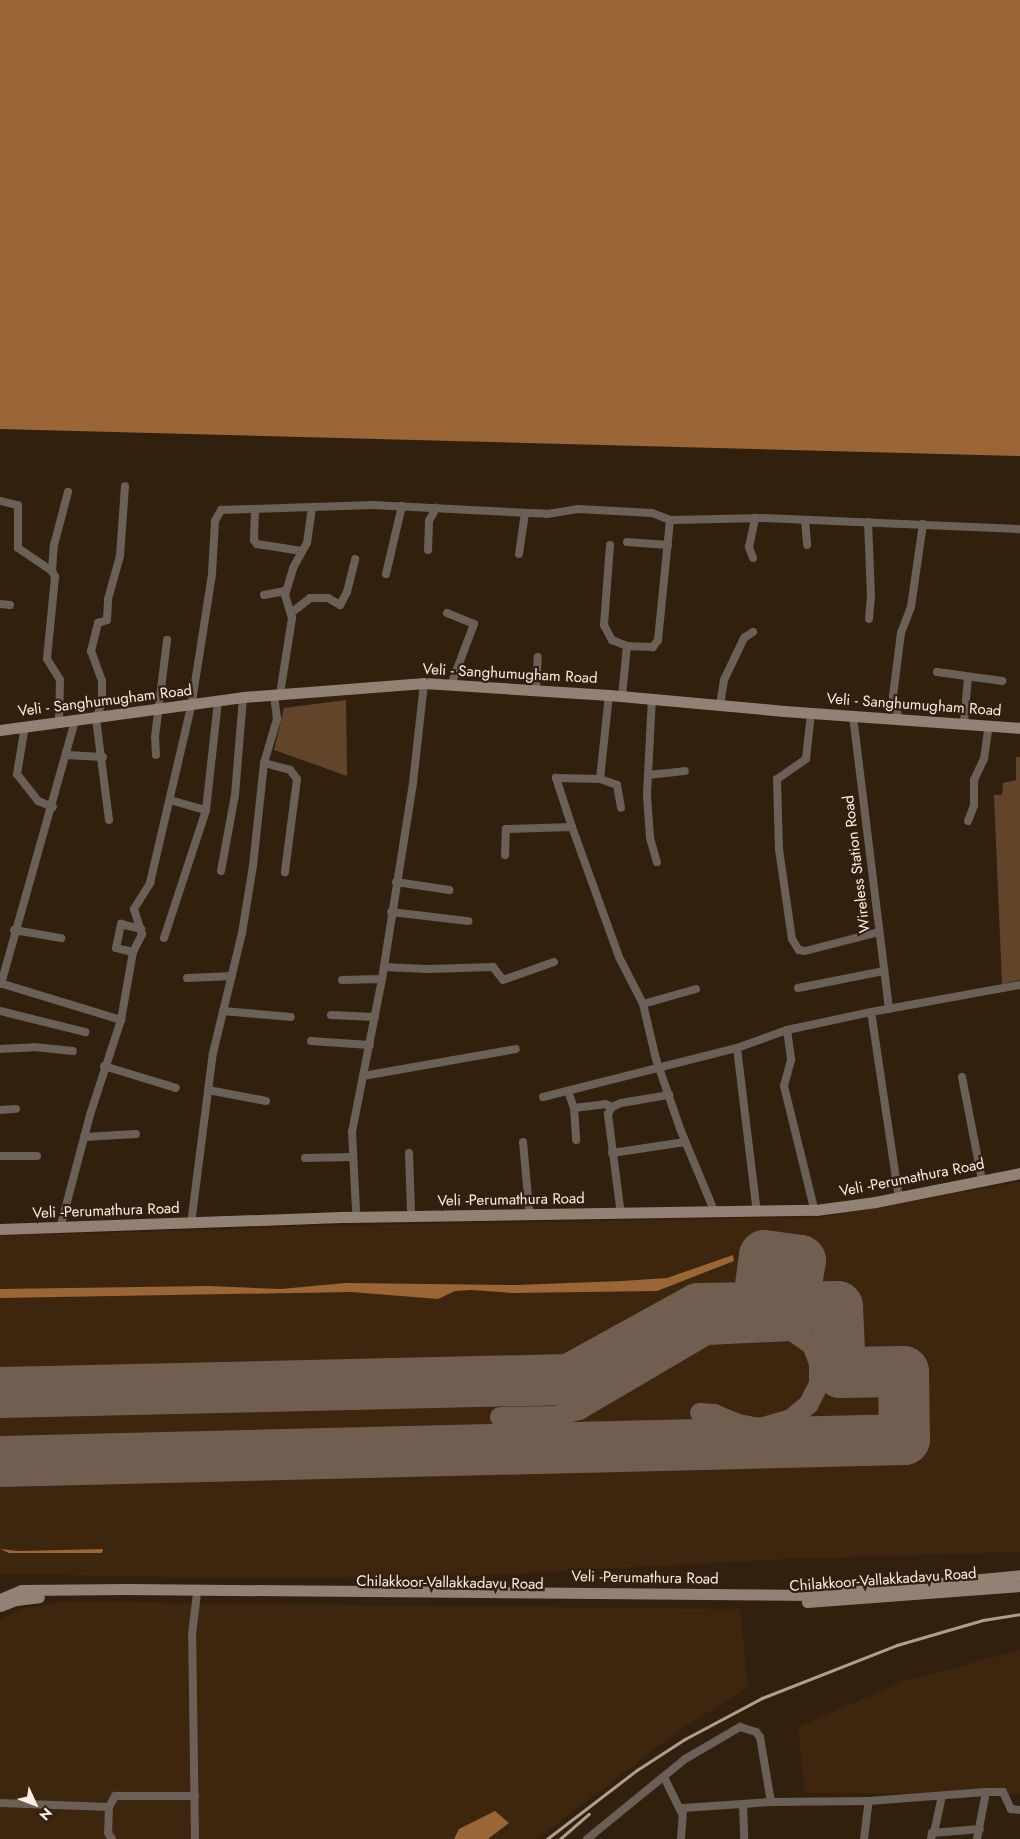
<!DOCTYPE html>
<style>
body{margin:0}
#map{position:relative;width:1020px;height:1839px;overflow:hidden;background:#32200f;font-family:Jost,sans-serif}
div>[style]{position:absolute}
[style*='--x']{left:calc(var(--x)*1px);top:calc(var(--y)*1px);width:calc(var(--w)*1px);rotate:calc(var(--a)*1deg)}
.built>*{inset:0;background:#3d250e}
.green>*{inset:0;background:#61442a}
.water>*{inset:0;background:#9a6637}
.taxiway>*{height:20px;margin:-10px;padding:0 10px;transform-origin:10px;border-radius:10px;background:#705f50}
.runway>*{height:51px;margin:-25.5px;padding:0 25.5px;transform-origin:25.5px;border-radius:25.5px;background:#705f50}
.minor>*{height:8px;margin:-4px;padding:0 4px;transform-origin:4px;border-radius:4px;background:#6a6058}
.secondary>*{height:11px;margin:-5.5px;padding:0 5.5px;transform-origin:5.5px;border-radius:5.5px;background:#928275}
.rail>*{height:2.5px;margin:-1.25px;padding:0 1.25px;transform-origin:1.25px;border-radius:1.25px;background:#ae9e91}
span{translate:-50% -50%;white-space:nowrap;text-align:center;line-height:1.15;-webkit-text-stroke:4.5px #32200f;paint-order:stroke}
.street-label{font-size:15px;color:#fceee4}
.north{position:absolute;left:10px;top:1779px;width:50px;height:50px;-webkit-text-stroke:4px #32200f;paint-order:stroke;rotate:133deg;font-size:14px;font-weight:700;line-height:20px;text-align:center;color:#fceee4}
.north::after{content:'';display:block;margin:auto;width:18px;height:22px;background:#fceee4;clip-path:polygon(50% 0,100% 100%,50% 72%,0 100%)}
</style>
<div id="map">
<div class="built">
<i style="clip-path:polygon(1020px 1182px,1020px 1552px,785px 1559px,471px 1576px,219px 1578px,0 1574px,0 1236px,361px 1225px,823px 1217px)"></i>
<i style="clip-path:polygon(64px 1602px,740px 1609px,748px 1687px,680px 1730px,537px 1839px,0 1839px,0 1620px,21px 1609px)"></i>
<i style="clip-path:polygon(1020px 1650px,1020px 1794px,805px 1793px,798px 1727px,902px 1682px)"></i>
</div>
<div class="green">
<i style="clip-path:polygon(346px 700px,347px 776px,274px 750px,284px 708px)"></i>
<i style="clip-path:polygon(1016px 757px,1020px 757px,1020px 980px,1002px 984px,994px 795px,1002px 795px,1003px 783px,1016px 780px)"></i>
</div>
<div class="water">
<i style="clip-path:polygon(0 0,1020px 0,1020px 456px,0 429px)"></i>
<i style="clip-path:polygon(733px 1255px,734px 1261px,657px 1291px,512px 1293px,472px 1290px,455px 1291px,438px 1299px,351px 1292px,0 1298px,0 1289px,208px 1286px,281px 1289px,345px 1283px,517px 1285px,622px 1281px,667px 1278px)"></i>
<i style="clip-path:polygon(0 1549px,19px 1551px,103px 1549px,102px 1553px,9px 1553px)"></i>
<i style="clip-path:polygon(495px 1811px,509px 1823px,488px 1839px,454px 1839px,459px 1829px)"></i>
</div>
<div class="taxiway">
<i style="--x:500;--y:1417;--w:56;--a:-1"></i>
<i style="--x:556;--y:1416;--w:24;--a:-15"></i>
<i style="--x:579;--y:1410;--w:148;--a:-30.4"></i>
<i style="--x:707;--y:1335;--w:85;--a:-2.7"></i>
<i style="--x:792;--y:1331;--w:24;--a:35"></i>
<i style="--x:812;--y:1345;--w:19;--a:69"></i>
<i style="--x:819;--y:1363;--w:21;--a:90"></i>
<i style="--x:819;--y:1384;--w:22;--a:117"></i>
<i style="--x:809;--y:1404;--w:23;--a:140"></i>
<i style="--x:791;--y:1419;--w:32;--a:164"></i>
<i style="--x:760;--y:1428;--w:22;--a:-170"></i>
<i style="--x:738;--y:1424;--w:26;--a:-157"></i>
<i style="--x:714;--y:1414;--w:14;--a:-176"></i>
</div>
<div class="runway">
<i style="--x:0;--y:1392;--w:569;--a:-1.31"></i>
<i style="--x:569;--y:1379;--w:147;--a:-28.8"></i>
<i style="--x:698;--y:1308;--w:59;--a:-1"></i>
<i style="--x:757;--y:1307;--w:52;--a:-82.3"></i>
<i style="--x:764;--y:1255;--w:36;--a:8"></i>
<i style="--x:800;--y:1260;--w:48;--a:99.7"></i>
<i style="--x:792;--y:1307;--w:45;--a:-1.3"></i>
<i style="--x:837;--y:1306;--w:66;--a:87.4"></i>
<i style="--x:840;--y:1372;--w:63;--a:-0.9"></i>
<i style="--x:903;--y:1371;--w:68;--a:89.2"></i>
<i style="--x:904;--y:1439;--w:904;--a:178.61"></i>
</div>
<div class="minor">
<i style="--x:0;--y:501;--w:18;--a:13"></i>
<i style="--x:18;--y:505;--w:43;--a:90"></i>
<i style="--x:18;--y:548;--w:41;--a:34.1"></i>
<i style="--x:52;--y:571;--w:7;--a:63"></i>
<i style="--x:55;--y:577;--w:82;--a:95.6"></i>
<i style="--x:47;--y:659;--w:25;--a:58"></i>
<i style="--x:60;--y:680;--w:42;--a:91.4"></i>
<i style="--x:255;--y:510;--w:30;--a:92"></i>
<i style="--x:254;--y:540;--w:5;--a:53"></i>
<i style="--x:257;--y:544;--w:45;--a:9"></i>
<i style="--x:670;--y:520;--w:94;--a:-1.2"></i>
<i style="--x:764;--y:518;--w:256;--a:2.5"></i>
<i style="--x:805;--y:520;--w:25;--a:85"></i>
<i style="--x:868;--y:522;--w:74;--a:87.7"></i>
<i style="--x:871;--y:596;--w:23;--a:95"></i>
<i style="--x:627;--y:542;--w:41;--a:4.2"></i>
<i style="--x:610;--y:545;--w:80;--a:94.3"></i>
<i style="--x:604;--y:625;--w:17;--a:62"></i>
<i style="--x:612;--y:640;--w:16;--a:22"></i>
<i style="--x:428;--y:550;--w:29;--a:-88"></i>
<i style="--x:429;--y:521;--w:15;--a:-62"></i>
<i style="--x:519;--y:554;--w:41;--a:-81.7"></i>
<i style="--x:753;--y:558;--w:12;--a:-110"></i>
<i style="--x:749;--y:547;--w:30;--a:-78"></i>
<i style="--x:52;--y:571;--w:26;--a:-86"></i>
<i style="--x:54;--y:545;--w:55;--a:-75.2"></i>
<i style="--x:386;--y:574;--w:70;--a:-76.8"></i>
<i style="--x:264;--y:595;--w:21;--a:-11"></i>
<i style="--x:0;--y:604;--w:10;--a:6"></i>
<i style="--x:291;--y:613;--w:24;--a:-38"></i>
<i style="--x:310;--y:598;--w:18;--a:0"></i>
<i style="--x:328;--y:598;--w:14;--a:30"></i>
<i style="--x:340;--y:605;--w:15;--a:-62"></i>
<i style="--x:347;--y:592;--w:34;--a:-76"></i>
<i style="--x:447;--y:613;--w:29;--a:22"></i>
<i style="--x:474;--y:624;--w:65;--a:110.7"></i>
<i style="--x:937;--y:672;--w:66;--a:7.9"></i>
<i style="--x:536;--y:690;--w:33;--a:-87"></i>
<i style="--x:280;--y:694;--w:77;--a:-81"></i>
<i style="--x:292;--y:618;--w:24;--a:-107"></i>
<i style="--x:285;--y:595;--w:28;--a:-73"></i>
<i style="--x:293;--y:568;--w:29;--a:-61"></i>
<i style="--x:307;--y:543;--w:34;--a:-82"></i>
<i style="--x:652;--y:698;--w:97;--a:93"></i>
<i style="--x:647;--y:795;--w:43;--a:86"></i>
<i style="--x:650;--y:838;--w:25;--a:74"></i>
<i style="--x:720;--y:705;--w:25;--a:-81"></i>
<i style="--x:724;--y:680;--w:47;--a:-64.5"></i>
<i style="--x:744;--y:638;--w:11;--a:-34"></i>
<i style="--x:811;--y:713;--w:46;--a:96.2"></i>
<i style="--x:806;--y:759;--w:35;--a:145"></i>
<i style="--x:777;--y:779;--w:70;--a:88.4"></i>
<i style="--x:779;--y:849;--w:91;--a:81.8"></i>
<i style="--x:792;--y:939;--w:13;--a:58"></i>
<i style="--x:799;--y:950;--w:6;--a:9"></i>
<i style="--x:805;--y:951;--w:76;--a:-14.4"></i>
<i style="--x:853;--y:716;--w:295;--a:83"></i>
<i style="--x:899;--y:719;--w:24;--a:-105"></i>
<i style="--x:893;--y:696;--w:64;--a:-82.8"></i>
<i style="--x:901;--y:633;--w:28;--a:-69"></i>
<i style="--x:911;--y:607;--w:84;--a:-81.8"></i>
<i style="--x:964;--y:723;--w:46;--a:-85"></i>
<i style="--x:25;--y:726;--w:49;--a:99.5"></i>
<i style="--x:17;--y:774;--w:34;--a:52"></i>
<i style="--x:38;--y:801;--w:16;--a:22"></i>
<i style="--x:66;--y:755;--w:37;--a:3"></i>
<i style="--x:156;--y:755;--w:18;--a:-93"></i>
<i style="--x:155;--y:737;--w:98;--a:-82.9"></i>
<i style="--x:264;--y:763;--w:27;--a:15"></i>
<i style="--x:290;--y:770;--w:11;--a:52"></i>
<i style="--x:297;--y:779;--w:94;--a:97.4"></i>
<i style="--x:648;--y:775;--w:37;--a:-6"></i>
<i style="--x:600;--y:779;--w:18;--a:19"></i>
<i style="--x:617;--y:785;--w:23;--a:80"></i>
<i style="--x:170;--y:800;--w:37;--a:16"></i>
<i style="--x:109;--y:820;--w:103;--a:-97.3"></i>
<i style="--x:96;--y:718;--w:16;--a:-68"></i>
<i style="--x:102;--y:703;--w:22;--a:-90"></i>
<i style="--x:102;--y:681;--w:32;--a:-110"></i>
<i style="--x:91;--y:651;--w:29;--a:-76"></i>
<i style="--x:98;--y:623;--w:9;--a:-18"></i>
<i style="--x:107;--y:620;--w:21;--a:-87"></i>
<i style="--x:108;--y:599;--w:45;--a:-74.4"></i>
<i style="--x:120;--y:556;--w:70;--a:-85.9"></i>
<i style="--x:968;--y:821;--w:17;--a:-69"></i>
<i style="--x:974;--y:805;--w:25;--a:-90"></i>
<i style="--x:974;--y:780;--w:23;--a:-65"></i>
<i style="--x:984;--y:759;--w:34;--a:-82"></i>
<i style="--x:572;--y:827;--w:52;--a:-108.1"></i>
<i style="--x:556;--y:778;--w:44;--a:1.3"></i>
<i style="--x:600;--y:779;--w:84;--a:-83.9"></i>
<i style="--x:505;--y:855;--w:26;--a:-88"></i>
<i style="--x:506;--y:829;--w:66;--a:-1.7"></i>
<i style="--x:572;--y:827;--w:138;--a:70.1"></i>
<i style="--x:619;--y:957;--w:53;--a:62.9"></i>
<i style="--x:643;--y:1004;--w:57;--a:76.7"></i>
<i style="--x:656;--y:1059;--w:76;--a:70.9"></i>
<i style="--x:681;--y:1131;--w:81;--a:67.5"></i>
<i style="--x:221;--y:871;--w:77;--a:-79.6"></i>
<i style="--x:235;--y:795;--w:98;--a:-85.3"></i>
<i style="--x:396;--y:882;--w:54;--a:8.6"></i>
<i style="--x:391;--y:912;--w:78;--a:6.7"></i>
<i style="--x:14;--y:930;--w:48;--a:9.7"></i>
<i style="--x:164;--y:938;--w:135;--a:-71.8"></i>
<i style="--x:206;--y:810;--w:109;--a:-83.7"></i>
<i style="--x:133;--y:952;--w:17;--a:-167"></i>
<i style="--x:116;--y:948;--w:25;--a:-78"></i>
<i style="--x:121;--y:924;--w:21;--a:14"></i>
<i style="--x:384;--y:967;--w:44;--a:2.6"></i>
<i style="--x:428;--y:969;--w:65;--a:-1.8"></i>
<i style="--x:493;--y:967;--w:16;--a:52"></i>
<i style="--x:503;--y:980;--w:54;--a:-19.4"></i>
<i style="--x:187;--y:978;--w:45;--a:-2.5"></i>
<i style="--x:342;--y:980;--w:40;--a:-1.4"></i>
<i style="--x:0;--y:983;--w:127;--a:17"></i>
<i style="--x:121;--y:1020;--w:100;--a:108.1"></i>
<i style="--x:90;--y:1115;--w:110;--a:104.8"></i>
<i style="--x:1;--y:984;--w:274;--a:-74.3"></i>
<i style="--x:798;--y:988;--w:88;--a:-11.2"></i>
<i style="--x:643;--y:1004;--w:55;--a:-15.8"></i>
<i style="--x:0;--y:1011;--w:88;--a:13.9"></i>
<i style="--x:223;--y:1011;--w:68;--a:5"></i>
<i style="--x:331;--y:1015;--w:44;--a:2.6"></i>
<i style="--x:121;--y:1020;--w:69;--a:-80"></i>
<i style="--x:133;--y:952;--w:20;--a:-63"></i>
<i style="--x:142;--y:934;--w:26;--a:-108"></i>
<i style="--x:134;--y:909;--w:31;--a:-58"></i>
<i style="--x:150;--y:883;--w:186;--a:-76.9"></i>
<i style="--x:192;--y:702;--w:130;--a:-81.1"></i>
<i style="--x:212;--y:574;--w:53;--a:-86.8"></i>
<i style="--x:215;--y:521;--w:13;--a:-61"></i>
<i style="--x:221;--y:510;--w:151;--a:-1.9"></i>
<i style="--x:372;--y:505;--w:175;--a:2.9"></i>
<i style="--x:547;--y:514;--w:31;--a:-9"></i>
<i style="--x:578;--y:509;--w:74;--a:3.1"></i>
<i style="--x:652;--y:513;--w:19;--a:21"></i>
<i style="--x:670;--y:520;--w:121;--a:95.7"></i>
<i style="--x:658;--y:640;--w:9;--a:126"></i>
<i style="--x:653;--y:647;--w:26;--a:-178"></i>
<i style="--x:627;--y:646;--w:50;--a:95.7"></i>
<i style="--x:787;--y:1030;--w:30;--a:82"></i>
<i style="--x:791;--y:1060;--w:27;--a:105"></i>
<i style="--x:784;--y:1086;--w:122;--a:76.2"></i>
<i style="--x:311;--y:1041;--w:59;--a:3.9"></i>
<i style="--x:737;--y:1048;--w:159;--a:83.1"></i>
<i style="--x:0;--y:1049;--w:34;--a:-3"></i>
<i style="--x:34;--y:1047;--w:39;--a:6"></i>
<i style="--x:104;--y:1066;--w:75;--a:17"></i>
<i style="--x:363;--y:1076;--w:155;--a:-10"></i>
<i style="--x:962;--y:1077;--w:100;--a:79"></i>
<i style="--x:208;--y:1090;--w:59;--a:10.7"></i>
<i style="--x:568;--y:1091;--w:18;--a:71"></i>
<i style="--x:574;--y:1108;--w:32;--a:86"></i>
<i style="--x:543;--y:1097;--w:200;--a:-14.2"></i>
<i style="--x:737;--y:1048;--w:53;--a:-19.8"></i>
<i style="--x:787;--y:1030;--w:86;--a:-12.1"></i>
<i style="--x:574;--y:1108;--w:31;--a:-7"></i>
<i style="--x:605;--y:1104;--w:8;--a:23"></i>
<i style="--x:0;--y:1110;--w:16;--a:-4"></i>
<i style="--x:84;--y:1137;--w:52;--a:-3.3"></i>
<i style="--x:523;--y:1142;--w:66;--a:84.8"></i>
<i style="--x:409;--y:1153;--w:56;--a:88"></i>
<i style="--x:612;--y:1153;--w:74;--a:-8.6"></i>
<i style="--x:0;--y:1156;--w:37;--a:0"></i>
<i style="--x:305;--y:1158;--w:47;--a:-1.2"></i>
<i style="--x:898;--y:1192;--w:182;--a:-98.5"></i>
<i style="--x:871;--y:1012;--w:151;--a:-10.3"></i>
<i style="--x:620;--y:1207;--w:94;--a:-97.4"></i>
<i style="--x:608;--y:1114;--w:8;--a:-60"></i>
<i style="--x:612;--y:1107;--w:10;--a:-24"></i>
<i style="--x:621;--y:1103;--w:49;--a:-9.5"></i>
<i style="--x:356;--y:1210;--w:78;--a:-92.9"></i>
<i style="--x:352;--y:1132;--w:156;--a:-78.9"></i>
<i style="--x:382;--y:979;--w:198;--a:-81"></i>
<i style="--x:413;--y:783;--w:101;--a:-83.7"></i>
<i style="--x:192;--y:1216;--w:164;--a:-82.7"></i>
<i style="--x:213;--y:1053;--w:123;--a:-76.4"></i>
<i style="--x:242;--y:933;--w:68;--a:-80.7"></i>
<i style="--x:253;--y:866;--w:104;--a:-83.9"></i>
<i style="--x:264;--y:763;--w:46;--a:-73.5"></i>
<i style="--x:277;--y:719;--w:24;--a:-97"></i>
<i style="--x:664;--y:1777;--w:39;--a:64"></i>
<i style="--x:0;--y:1803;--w:109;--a:2.1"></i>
<i style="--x:109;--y:1807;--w:13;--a:-61"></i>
<i style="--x:115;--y:1796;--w:80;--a:0"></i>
<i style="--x:743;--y:1804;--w:35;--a:88"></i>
<i style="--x:109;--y:1807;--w:26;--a:92"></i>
<i style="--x:108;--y:1833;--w:7;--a:56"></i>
<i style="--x:934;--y:1833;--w:38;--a:-78"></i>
<i style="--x:195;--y:1839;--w:205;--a:-90.8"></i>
<i style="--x:192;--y:1634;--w:38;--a:-83"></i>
<i style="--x:587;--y:1839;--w:127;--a:-39.2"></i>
<i style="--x:685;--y:1759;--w:64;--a:-30.2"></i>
<i style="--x:740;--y:1727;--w:17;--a:17"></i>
<i style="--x:756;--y:1732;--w:6;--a:51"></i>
<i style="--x:760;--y:1737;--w:66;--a:80.4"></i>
<i style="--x:771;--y:1802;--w:98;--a:-0.6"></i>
<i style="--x:869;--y:1801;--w:117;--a:-4.4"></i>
<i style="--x:681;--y:1839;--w:31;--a:-86"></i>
<i style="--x:683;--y:1808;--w:88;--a:-3.9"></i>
<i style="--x:864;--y:1839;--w:38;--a:-83"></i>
<i style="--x:931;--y:1839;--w:6;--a:-81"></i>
<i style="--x:932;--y:1833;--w:48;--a:-4.8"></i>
<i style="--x:977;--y:1839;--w:48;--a:-79.2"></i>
<i style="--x:986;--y:1792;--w:17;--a:0"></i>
<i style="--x:1003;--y:1792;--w:19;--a:65"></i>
<i style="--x:1011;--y:1809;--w:9;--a:6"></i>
</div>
<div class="secondary">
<i style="--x:0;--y:730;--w:245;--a:-7.7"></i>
<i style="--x:243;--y:697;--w:182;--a:-4.4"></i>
<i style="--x:424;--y:683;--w:185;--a:3.7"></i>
<i style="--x:609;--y:695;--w:176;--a:5.2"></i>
<i style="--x:784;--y:711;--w:237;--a:4.1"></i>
<i style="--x:0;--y:1229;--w:348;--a:-2"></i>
<i style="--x:348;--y:1217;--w:468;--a:-0.9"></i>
<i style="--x:816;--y:1210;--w:60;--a:-7.7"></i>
<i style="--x:875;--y:1202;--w:148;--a:-11.3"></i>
<i style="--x:0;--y:1599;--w:23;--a:-23"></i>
<i style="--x:21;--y:1590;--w:105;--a:-0.5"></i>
<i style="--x:126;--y:1589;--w:688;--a:0.5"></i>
<i style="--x:814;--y:1595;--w:207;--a:-5.5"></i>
<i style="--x:807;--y:1602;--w:214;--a:-4.3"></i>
<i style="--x:0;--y:1606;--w:17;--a:-21"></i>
<i style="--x:16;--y:1600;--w:23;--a:-7"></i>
</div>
<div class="rail">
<i style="--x:547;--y:1839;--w:113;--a:-37.5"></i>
<i style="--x:637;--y:1770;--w:57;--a:-32.9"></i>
<i style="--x:685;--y:1739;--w:87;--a:-28"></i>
<i style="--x:762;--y:1698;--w:145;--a:-21.4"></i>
<i style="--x:897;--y:1645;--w:90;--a:-16.2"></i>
<i style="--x:983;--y:1620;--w:37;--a:-9"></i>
<i style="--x:560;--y:1839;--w:38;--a:-41"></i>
</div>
<div class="street-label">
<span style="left:510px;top:674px;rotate:3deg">Veli - Sanghumugham Road</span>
<span style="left:105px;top:701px;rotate:-7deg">Veli - Sanghumugham Road</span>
<span style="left:914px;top:705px;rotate:4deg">Veli - Sanghumugham Road</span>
<span style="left:857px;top:864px;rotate:-97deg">Wireless Station Road</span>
<span style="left:912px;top:1178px;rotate:-11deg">Veli -Perumathura Road</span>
<span style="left:511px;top:1200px;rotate:-1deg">Veli -Perumathura Road</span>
<span style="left:106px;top:1211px;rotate:-2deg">Veli -Perumathura Road</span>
<span style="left:645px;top:1578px;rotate:1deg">Veli -Perumathura Road</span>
<span style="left:883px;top:1580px;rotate:-4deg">Chilakkoor-Vallakkadavu Road</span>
<span style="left:450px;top:1583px;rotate:1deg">Chilakkoor-Vallakkadavu Road</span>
</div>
<div class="north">N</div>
</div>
